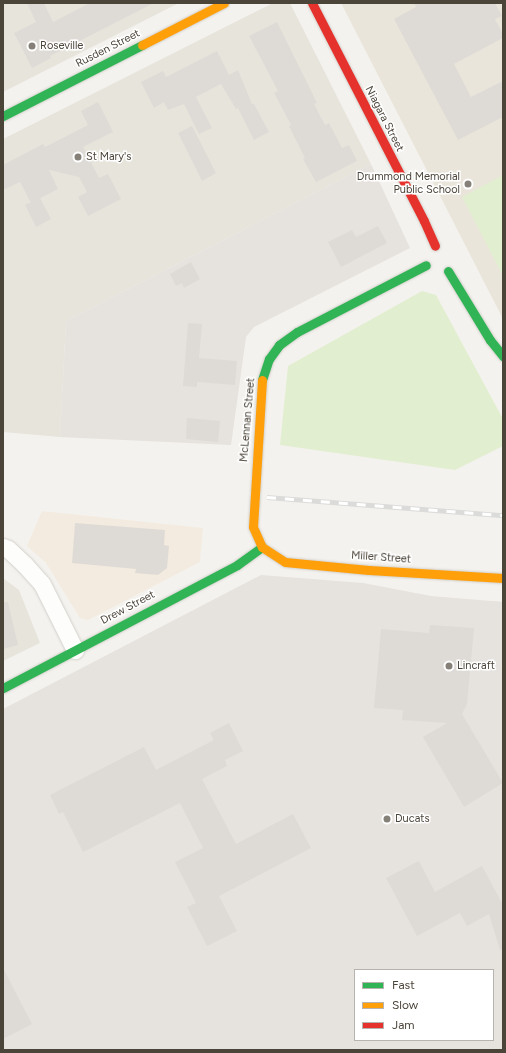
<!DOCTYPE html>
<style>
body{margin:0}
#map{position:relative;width:506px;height:1053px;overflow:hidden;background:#f4f2ee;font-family:Figtree,sans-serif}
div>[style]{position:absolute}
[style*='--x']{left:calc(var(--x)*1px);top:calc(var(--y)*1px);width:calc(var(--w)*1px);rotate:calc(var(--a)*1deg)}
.residential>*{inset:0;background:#e7e4dc}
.commercial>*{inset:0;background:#f3ebdf}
.industrial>*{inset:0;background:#e6e2de}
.education>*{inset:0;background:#eae5da}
.green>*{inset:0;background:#e1eecf}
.parking>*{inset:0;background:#e6e3df}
.building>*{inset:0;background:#dedbd6}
.roads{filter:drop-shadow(0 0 1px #d2d0cb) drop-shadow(0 0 1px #d2d0cb)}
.street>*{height:17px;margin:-8.5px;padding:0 8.5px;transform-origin:8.5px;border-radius:8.5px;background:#fdfdfc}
.fast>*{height:9px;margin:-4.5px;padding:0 4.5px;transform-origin:4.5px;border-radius:4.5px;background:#30b455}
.slow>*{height:9px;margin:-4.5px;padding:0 4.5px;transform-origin:4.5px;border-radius:4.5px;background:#ff9f0a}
.jam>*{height:9px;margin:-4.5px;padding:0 4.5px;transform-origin:4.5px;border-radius:4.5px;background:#e5322d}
.rail>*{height:4.5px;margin-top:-2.25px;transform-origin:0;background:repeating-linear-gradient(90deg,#fff 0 9px,#dbdbda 0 18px);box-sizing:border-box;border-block:1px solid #dbdbda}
.dots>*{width:11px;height:11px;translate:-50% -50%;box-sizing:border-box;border:2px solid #fff;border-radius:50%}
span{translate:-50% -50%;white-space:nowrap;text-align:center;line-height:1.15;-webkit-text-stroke:3px #fff;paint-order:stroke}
.poi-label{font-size:11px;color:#4b4439}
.left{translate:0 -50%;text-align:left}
.right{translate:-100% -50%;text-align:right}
.street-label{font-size:11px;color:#4b4439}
.frame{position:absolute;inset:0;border:4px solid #4b4439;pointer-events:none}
.legend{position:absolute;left:354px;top:969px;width:140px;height:72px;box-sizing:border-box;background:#fff;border:1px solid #b7b4b0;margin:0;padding:5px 7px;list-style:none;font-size:12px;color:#4b4439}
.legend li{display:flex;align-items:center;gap:8px;height:20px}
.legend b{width:20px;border:1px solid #b7b4b0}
</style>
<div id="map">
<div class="residential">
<i style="clip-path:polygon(3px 3px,179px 3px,3px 92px)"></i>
<i style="clip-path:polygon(273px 3px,290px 3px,371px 164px,66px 321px,60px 437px,3px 432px,3px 139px)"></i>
<i style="clip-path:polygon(3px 578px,19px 590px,40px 643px,3px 661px)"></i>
</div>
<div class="commercial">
<i style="clip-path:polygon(42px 511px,203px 528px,200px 562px,88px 620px,80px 618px,46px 563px,27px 546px)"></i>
</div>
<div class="industrial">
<i style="clip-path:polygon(371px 164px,410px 248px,254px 327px,246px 337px,231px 445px,60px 437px,66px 321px)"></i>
<i style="clip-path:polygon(evenodd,261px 575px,363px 583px,431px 596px,503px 602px,503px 1050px,3px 1050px,3px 709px,261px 575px,355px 970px,493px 970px,493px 1040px,355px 1040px,355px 970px)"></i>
</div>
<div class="education">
<i style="clip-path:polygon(341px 3px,503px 3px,503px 319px,459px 233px)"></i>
</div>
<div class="green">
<i style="clip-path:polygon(503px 175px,503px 276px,462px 197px)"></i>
<i style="clip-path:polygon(422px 291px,436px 295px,503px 419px,503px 446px,455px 470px,280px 445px,288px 366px)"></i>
</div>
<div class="parking">
<i style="clip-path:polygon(379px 598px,428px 601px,427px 620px,378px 615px)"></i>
<i style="clip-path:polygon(492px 601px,503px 602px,503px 759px,493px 765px,462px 714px,487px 697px,492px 629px,433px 625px,435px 605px,489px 611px)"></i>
</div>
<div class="building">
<i style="clip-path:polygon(27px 3px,44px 3px,53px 22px,90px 3px,154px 3px,50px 56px,51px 58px,32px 68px,14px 33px,36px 22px)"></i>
<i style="clip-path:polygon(414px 3px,495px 3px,502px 16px,495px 19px,503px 34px,503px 38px,454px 64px,471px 97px,503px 81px,503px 117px,458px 140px,394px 19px,416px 7px)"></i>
<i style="clip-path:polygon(277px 22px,317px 103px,314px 104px,325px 125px,329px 123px,342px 148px,349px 145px,357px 161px,316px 182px,303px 159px,305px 158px,289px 126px,291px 125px,274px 93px,278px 91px,249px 36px)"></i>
<i style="clip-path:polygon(217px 51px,229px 75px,238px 70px,252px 104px,254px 104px,269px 132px,254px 140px,238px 108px,236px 109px,221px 84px,196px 97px,212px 128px,199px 134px,184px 104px,168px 110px,164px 102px,154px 108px,141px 82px,163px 71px,166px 77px)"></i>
<i style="clip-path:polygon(98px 102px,113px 132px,83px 147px,99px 178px,108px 174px,121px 199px,88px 216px,78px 197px,87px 192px,79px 177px,49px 170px,58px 189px,31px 203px,20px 182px,3px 190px,3px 165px,43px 144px,45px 147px,88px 125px,81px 111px)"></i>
<i style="clip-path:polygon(192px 126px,216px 173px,202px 181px,178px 133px)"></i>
<i style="clip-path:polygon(40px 198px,51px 219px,36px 227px,25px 205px)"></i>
<i style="clip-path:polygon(378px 226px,387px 243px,341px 267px,328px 242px,352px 230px,356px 237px)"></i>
<i style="clip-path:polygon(191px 262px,200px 279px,184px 288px,182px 283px,176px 286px,170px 274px)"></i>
<i style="clip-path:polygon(188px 323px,202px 324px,199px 358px,237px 361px,235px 385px,197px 382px,197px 387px,183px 386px)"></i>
<i style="clip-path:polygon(187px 418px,220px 421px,218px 442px,186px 439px)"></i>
<i style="clip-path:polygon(75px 523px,165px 530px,164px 545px,169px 546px,167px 568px,158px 575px,135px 573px,136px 569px,72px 563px)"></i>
<i style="clip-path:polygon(3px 602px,8px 602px,18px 645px,3px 649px)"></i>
<i style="clip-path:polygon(430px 625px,474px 628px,467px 704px,462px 714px,503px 783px,464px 807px,423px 737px,447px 723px,402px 720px,403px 710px,374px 708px,381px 629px,429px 633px)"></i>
<i style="clip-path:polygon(229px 723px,243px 751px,225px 760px,227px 766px,202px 779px,236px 844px,293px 814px,311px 848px,219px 896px,237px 931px,207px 946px,187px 907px,196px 903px,175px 862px,203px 848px,180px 803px,83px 852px,63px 812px,59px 814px,50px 795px,144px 747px,156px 770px,214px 740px,210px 733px)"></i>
<i style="clip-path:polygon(419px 861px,435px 892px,482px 866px,503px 905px,503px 949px,500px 950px,489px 914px,467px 926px,460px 913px,417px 936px,386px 878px)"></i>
<i style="clip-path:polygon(3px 968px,32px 1024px,3px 1039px)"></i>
</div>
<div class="roads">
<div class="street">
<i style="--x:3;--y:547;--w:5;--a:22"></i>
<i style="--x:8;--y:549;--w:23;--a:43"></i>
<i style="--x:25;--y:565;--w:25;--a:48"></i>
<i style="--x:42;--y:584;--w:74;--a:63.4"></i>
</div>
<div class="fast">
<i style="--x:3;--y:116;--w:156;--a:-27.1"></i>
<i style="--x:448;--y:271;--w:81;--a:58.7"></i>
<i style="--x:490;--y:340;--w:21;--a:51"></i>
<i style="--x:262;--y:380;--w:22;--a:-72"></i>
<i style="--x:269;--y:359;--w:17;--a:-54"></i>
<i style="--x:279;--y:345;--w:22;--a:-36"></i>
<i style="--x:297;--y:332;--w:145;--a:-27.4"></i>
<i style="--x:3;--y:688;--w:264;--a:-27.7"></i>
<i style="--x:237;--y:565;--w:31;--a:-36"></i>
</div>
<div class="slow">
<i style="--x:142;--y:45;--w:92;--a:-27.1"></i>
<i style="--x:262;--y:380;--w:147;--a:93.5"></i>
<i style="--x:253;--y:527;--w:22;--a:66"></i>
<i style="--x:262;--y:547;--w:27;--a:33"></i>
<i style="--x:285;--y:562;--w:84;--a:5.4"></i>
<i style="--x:369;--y:570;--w:134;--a:3.4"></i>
</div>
<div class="jam">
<i style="--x:312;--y:3;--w:245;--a:62.8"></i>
<i style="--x:424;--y:221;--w:27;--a:66"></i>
</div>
</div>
<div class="rail">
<i style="--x:267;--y:497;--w:237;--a:4.4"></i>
</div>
<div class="dots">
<i style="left:32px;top:46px;background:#868178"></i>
<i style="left:78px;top:157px;background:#868178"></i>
<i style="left:468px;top:184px;background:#868178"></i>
<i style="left:449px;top:666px;background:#868178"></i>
<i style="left:387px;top:819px;background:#868178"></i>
</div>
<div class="poi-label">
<span class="left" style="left:40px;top:46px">Roseville</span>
<span class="left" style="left:86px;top:157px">St Mary's</span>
<span class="right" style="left:460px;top:184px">Drummond Memorial<br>Public School</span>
<span class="left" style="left:457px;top:666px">Lincraft</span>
<span class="left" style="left:395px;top:819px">Ducats</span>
</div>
<div class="street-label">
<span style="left:108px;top:49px;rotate:-27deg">Rusden Street</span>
<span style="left:384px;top:119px;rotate:63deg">Niagara Street</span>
<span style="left:248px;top:420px;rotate:-85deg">McLennan Street</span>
<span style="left:381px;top:558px;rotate:4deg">Miller Street</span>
<span style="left:128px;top:608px;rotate:-28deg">Drew Street</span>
</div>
<div class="frame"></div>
<ul class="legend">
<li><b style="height:5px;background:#30b455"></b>Fast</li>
<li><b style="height:5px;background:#ff9f0a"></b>Slow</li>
<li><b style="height:5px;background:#e5322d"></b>Jam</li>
</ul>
</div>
